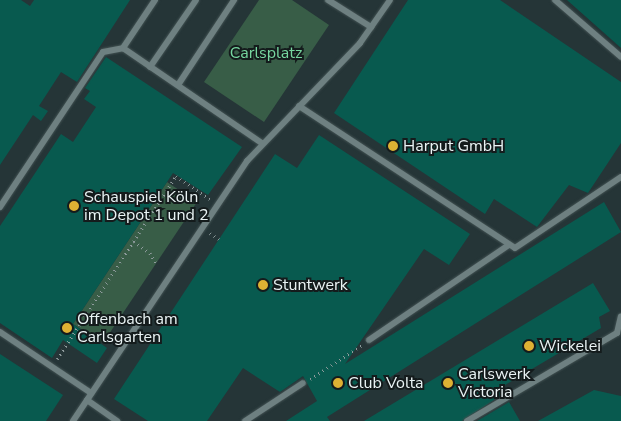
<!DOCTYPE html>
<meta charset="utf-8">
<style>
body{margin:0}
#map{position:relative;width:621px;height:421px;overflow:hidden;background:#253537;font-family:"Nunito Sans",sans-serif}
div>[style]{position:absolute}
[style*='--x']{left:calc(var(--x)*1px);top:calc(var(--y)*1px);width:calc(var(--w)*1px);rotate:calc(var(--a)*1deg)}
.green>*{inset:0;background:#385d47}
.building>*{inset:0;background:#085a4f}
.path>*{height:2.5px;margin-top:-1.25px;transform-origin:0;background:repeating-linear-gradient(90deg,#8e9b9c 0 1px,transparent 0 5px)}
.roads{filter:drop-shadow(0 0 1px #425152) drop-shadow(0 0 1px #425152)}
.service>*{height:6px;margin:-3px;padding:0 3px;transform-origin:3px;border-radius:3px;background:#6e8081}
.dots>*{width:14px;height:14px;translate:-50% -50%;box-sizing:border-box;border:2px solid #141b1c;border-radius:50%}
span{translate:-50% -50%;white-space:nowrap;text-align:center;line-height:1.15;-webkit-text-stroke:4px #141b1c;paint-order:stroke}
.park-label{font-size:16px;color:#77d7a0}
.poi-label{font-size:16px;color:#eaf4f5}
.left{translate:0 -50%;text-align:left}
</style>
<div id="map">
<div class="green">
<i style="clip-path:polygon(259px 0,292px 0,329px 25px,264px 122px,204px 82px)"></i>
<i style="clip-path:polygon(167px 182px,197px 202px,103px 343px,73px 324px)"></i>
</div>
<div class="building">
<i style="clip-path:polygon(0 0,21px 0,30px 6px,34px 0,130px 0,77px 82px,61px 72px,39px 106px,48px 111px,41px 121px,33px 115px,0 165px)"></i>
<i style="clip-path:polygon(408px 0,500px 0,621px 82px,621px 143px,588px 193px,569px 185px,537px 227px,494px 199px,485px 214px,334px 113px)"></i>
<i style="clip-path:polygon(567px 0,621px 0,621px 48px)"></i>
<i style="clip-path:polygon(106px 57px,242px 147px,208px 195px,173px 173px,73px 324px,107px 348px,97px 363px,63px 340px,52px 358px,0 323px,0 226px,61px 134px,73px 142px,96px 107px,84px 99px,90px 91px,85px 88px)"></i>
<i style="clip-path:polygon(319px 135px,470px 234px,449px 265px,424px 249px,345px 364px,604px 202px,621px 232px,327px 417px,330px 421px,286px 421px,317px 401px,303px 376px,280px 392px,243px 368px,207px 421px,148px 421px,114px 399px,275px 154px,297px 168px)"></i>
<i style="clip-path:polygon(593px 283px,610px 311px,599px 317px,601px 328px,500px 388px,503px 394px,462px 421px,364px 421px)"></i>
<i style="clip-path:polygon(0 354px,63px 395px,46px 421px,0 421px)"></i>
<i style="clip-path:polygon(594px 390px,621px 396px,621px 421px,538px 421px)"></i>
<i style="clip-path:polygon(509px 402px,520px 421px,477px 421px)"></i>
</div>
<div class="path">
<i style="--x:210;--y:233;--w:11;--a:34"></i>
<i style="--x:134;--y:241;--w:20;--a:37"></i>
<i style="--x:150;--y:253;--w:12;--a:59"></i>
<i style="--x:57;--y:359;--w:218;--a:-57"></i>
<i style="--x:176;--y:176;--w:41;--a:34.1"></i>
<i style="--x:310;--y:379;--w:62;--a:-33.2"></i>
</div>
<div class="roads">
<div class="service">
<i style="--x:155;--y:0;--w:58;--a:123.7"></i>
<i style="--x:123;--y:48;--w:168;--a:34.4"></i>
<i style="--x:328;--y:0;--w:51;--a:32.1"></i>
<i style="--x:555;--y:0;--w:87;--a:40.8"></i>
<i style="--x:150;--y:67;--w:81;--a:-55.5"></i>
<i style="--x:178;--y:85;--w:102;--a:-56.6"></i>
<i style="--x:299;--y:106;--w:258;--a:33.3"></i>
<i style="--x:515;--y:248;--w:128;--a:-33.8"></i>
<i style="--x:0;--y:207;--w:186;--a:-56.4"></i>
<i style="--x:103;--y:52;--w:20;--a:-11"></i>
<i style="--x:0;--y:332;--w:110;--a:33.8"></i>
<i style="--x:369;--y:340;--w:169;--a:-34.2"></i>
<i style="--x:87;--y:400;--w:37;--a:35"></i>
<i style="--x:73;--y:421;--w:313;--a:-56.2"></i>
<i style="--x:247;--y:161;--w:163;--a:-46.2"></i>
<i style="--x:360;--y:43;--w:52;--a:-55.1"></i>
<i style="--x:245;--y:421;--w:69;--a:-33.2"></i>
<i style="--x:467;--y:421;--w:174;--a:-30.4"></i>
<i style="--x:617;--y:333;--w:17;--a:-77"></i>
</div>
</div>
<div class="dots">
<i style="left:393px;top:146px;background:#deb133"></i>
<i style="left:74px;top:206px;background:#deb133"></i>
<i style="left:263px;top:285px;background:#deb133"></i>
<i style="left:67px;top:328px;background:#deb133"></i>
<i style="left:529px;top:346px;background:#deb133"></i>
<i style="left:338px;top:383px;background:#deb133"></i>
<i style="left:448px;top:383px;background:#deb133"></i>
</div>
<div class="park-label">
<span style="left:266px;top:53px">Carlsplatz</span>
</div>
<div class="poi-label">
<span class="left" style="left:403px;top:146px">Harput GmbH</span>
<span class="left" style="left:84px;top:206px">Schauspiel Köln<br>im Depot 1 und 2</span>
<span class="left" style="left:273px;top:285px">Stuntwerk</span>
<span class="left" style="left:77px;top:328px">Offenbach am<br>Carlsgarten</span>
<span class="left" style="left:539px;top:346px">Wickelei</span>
<span class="left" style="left:458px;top:383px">Carlswerk<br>Victoria</span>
<span class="left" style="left:348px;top:383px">Club Volta</span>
</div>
</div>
